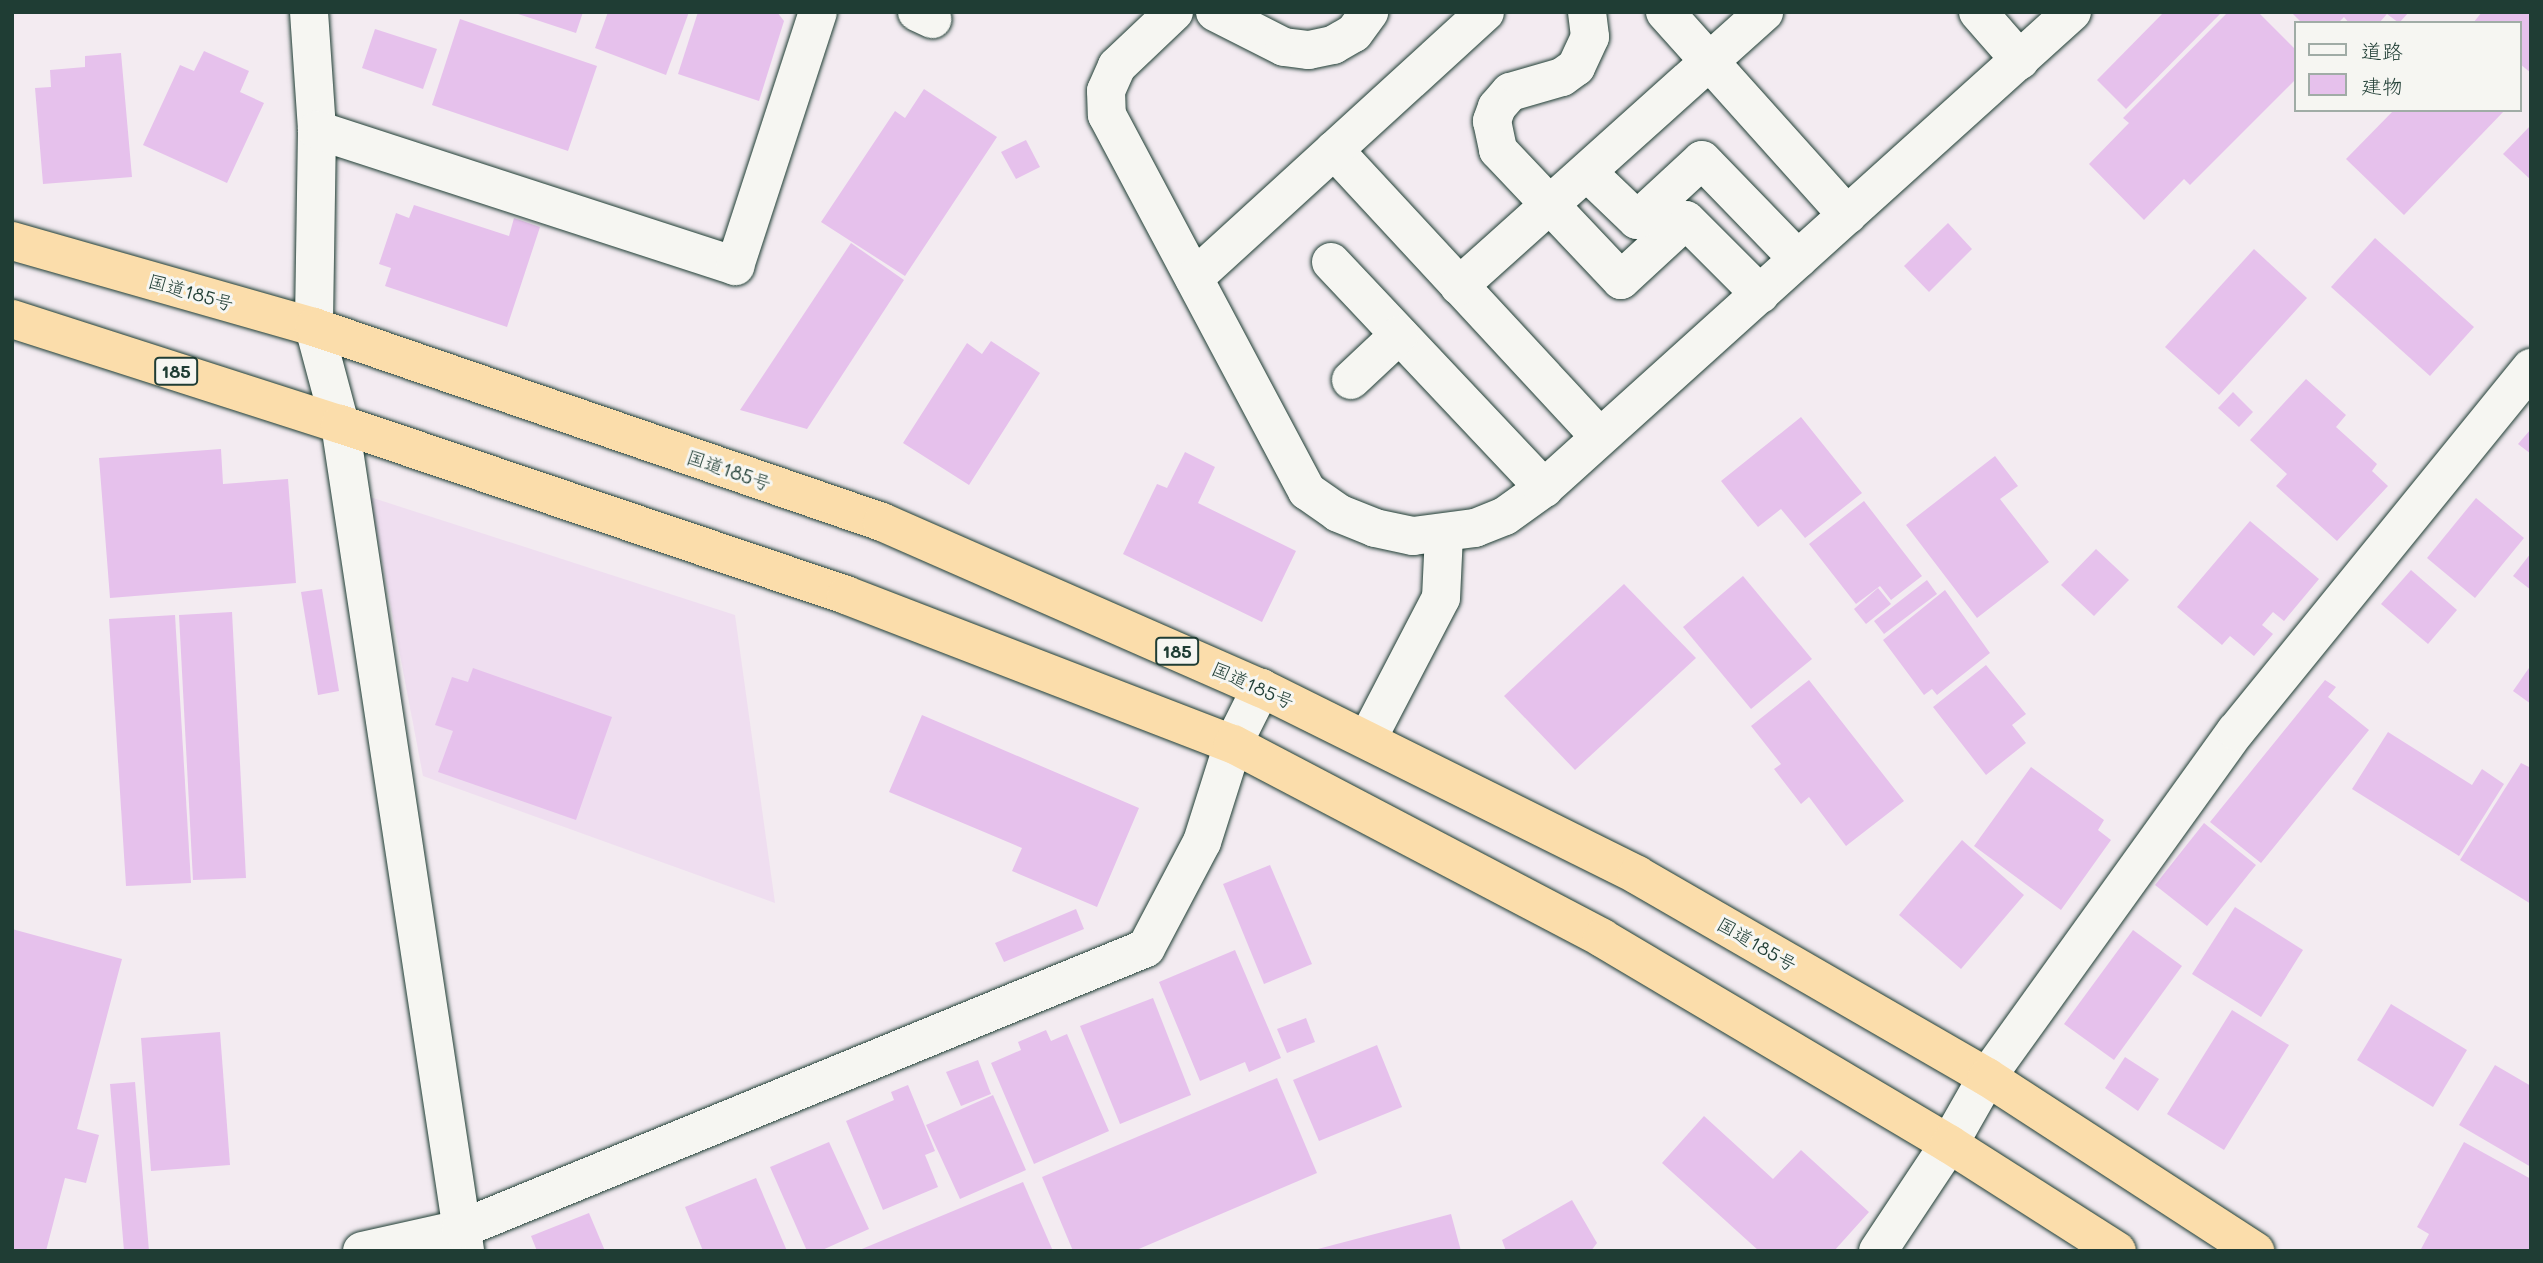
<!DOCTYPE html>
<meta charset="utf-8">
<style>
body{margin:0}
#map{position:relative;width:2543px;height:1263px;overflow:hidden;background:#f3ebf1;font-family:Mali,"Klee One",sans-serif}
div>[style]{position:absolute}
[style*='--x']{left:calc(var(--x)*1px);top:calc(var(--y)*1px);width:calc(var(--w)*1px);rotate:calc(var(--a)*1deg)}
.built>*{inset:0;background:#efdef0}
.building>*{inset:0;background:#e6c1ec}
.roads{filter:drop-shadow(0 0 2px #1f3d34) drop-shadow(0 0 2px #1f3d34)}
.minor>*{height:38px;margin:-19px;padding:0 19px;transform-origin:19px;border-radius:19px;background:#f6f6f2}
.highway>*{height:38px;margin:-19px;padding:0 19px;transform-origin:19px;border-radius:19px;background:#fbddab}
span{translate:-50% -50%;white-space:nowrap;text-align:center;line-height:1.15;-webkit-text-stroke:6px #f6f6f2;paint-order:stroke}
.shield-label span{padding:2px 5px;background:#f6f6f2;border:2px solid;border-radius:5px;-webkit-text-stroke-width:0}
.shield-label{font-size:18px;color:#1f3d34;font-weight:700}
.street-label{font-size:19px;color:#1f3d34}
.frame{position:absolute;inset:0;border:14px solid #1f3d34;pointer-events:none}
.legend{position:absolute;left:2294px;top:21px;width:228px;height:91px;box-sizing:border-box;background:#f6f6f2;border:2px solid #a0aca6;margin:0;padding:9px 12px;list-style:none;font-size:21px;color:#1f3d34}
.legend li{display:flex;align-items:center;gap:14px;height:35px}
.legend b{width:35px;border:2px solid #a0aca6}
</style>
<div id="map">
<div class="built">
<i style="clip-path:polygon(370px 497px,735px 615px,775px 903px,423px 776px)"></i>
</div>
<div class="building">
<i style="clip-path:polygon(512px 12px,583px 12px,576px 33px)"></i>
<i style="clip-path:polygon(608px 12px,689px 12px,666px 75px,595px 48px)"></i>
<i style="clip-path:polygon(698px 12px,777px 12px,784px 21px,759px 101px,678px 74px)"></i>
<i style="clip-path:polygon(2164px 12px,2222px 12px,2126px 109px,2097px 80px)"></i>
<i style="clip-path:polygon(2228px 12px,2258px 12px,2296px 50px,2296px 79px,2190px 185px,2184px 179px,2144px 220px,2089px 164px,2129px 123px,2123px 118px)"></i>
<i style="clip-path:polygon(2291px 12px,2409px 12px,2399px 23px,2387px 14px,2379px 23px,2349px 23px,2344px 17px,2338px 23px,2302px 23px)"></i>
<i style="clip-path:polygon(2482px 12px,2531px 12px,2531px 73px,2520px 64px,2520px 23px,2473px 23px)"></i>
<i style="clip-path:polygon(460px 19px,597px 66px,568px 151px,432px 105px)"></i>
<i style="clip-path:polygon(375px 29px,437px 49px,423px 89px,362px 68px)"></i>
<i style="clip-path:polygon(204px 51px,249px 71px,240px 92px,264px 103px,227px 183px,143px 145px,180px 65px,194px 71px)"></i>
<i style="clip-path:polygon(121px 53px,132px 177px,43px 184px,35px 88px,51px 87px,50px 70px,85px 67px,85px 56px)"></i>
<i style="clip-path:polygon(924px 89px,997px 137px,905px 276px,821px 222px,895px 111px,905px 118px)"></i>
<i style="clip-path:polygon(2394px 110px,2505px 110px,2404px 215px,2346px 159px)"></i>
<i style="clip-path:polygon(2531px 125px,2531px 180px,2503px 154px)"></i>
<i style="clip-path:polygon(1026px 140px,1040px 167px,1016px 179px,1001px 152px)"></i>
<i style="clip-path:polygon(414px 205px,509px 236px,514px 218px,540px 227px,507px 327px,385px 286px,391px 268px,379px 264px,396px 213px,409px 218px)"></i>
<i style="clip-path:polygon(1948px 223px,1972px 249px,1929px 292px,1904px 266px)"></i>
<i style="clip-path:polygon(2375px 238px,2474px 327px,2430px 376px,2331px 287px)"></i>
<i style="clip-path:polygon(851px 243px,904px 280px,807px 429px,740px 410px)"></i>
<i style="clip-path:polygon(2254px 249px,2307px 298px,2219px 395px,2165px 347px)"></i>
<i style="clip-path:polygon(991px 341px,1040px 373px,969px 485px,903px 443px,967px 343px,982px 354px)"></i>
<i style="clip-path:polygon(2306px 379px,2346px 415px,2336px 427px,2377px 464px,2372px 471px,2388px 486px,2337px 541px,2276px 486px,2287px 474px,2250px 440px)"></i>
<i style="clip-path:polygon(2233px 392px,2253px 412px,2239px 427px,2218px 408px)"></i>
<i style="clip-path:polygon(1801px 417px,1862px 493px,1805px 538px,1781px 509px,1758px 527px,1721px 481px)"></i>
<i style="clip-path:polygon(2531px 429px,2531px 454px,2518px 444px)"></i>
<i style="clip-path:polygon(221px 449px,223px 484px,288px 479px,296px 583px,110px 598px,99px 458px)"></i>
<i style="clip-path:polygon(1185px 452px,1215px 467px,1198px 503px,1296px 551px,1262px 622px,1123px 554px,1157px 484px,1167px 488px)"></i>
<i style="clip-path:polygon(1995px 456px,2018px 486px,2000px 499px,2049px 562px,1977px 618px,1906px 525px)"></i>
<i style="clip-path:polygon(2476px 498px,2524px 538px,2475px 598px,2427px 558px)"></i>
<i style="clip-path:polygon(1864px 501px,1922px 576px,1891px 600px,1880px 586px,1856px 604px,1809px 544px)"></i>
<i style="clip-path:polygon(2250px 521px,2319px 579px,2284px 621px,2273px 612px,2262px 625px,2273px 634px,2254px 656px,2230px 636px,2222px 645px,2177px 607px)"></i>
<i style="clip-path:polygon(2096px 549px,2129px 580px,2094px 616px,2061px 585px)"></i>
<i style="clip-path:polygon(2531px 553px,2531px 590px,2513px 576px)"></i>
<i style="clip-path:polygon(2411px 570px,2457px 610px,2428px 644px,2381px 604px)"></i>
<i style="clip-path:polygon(1743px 576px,1812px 659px,1751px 709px,1683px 627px)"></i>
<i style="clip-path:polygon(1927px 580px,1937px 594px,1884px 634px,1874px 621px)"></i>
<i style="clip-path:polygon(1624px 584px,1696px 658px,1575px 770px,1504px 696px)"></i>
<i style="clip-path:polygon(1878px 588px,1891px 604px,1866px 624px,1854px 609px)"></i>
<i style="clip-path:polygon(322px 589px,339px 691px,318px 695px,301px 592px)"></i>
<i style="clip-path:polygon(1945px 590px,1990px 653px,1937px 695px,1932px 689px,1924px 695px,1883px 640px)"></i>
<i style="clip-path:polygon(232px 612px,246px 878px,193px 880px,179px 615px)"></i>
<i style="clip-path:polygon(175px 615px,191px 883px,126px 886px,109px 619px)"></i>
<i style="clip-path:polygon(1986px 665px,2026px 714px,2012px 725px,2026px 743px,1986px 775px,1933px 707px)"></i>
<i style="clip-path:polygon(2531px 665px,2531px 704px,2513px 691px)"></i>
<i style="clip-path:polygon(473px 668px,612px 717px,576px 820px,438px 772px,453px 731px,435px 725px,452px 677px,468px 682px)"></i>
<i style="clip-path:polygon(1809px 680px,1904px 801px,1846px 846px,1809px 797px,1801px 804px,1774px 769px,1781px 764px,1751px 726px)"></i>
<i style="clip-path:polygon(2325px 680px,2336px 687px,2328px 697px,2369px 730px,2261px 863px,2210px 822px)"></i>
<i style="clip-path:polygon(922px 715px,1139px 808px,1097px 907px,1012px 871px,1022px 848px,889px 792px)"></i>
<i style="clip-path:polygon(2388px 732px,2472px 785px,2482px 769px,2504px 784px,2459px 856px,2352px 789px)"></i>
<i style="clip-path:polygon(2521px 763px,2531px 768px,2531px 904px,2460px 860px)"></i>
<i style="clip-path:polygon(2031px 767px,2104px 820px,2098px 830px,2111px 840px,2061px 910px,1974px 846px)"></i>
<i style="clip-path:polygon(2204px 823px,2256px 865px,2207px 926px,2155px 885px)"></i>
<i style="clip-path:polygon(1962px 840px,2024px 895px,1961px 969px,1899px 915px)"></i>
<i style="clip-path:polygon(1270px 865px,1312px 964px,1264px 984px,1223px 884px)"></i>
<i style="clip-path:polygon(2235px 907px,2303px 950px,2261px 1017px,2192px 974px)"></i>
<i style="clip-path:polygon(1076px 909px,1084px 929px,1004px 962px,995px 943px)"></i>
<i style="clip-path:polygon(12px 929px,122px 959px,77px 1129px,99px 1135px,86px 1183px,65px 1178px,46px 1251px,12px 1251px)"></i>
<i style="clip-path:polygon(2133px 930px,2182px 966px,2114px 1060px,2064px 1024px)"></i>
<i style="clip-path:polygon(1235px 950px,1281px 1058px,1249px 1072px,1245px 1062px,1200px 1081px,1159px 982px)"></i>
<i style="clip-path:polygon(1153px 998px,1191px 1095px,1120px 1124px,1080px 1026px)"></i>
<i style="clip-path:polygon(2391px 1004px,2467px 1050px,2433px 1107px,2357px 1060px)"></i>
<i style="clip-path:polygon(2232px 1010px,2289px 1045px,2224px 1150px,2167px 1114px)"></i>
<i style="clip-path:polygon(1306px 1018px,1315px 1042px,1287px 1053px,1277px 1029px)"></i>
<i style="clip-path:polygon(1046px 1030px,1051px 1041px,1067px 1034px,1109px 1131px,1034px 1164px,991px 1063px,1021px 1050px,1018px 1042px)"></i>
<i style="clip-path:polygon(220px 1032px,230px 1165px,151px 1171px,141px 1038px)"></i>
<i style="clip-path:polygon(1377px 1045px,1402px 1107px,1319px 1141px,1293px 1080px)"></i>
<i style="clip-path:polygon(2125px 1057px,2159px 1079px,2138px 1111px,2105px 1088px)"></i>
<i style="clip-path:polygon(978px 1060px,991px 1094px,961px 1106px,946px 1072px)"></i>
<i style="clip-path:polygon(2495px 1065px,2531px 1086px,2531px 1167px,2459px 1125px)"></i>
<i style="clip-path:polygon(1277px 1078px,1317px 1173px,1134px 1251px,1073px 1251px,1042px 1177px)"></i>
<i style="clip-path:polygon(135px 1082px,149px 1251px,124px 1251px,110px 1084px)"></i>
<i style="clip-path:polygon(908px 1085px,935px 1151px,925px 1155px,938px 1187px,883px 1210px,846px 1121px,894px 1100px,891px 1092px)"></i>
<i style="clip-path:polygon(993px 1095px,1026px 1170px,960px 1199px,926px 1125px)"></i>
<i style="clip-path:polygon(1704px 1116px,1773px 1179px,1801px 1150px,1869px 1212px,1834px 1251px,1759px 1251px,1662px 1163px)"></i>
<i style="clip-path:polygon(829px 1142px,869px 1229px,820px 1251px,807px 1251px,770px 1167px)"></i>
<i style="clip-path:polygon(2464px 1142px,2531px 1179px,2531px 1251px,2420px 1251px,2429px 1234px,2417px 1227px)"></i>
<i style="clip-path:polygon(756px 1178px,787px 1251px,703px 1251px,685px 1207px)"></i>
<i style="clip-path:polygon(1023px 1182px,1053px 1251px,857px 1251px)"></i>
<i style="clip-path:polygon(1572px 1200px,1597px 1243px,1591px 1251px,1506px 1251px,1502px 1240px)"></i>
<i style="clip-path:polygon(589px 1213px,605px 1251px,537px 1251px,531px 1236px)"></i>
<i style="clip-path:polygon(1451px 1214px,1461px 1251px,1314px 1251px,1314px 1250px)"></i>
</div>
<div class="roads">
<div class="minor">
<i style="--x:309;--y:12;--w:118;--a:86.1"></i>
<i style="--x:317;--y:130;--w:197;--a:90.9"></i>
<i style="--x:314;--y:327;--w:100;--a:75"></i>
<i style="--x:340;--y:424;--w:836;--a:81.4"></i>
<i style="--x:917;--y:12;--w:17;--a:25"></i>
<i style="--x:1174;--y:12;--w:79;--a:136.5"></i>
<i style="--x:1117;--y:66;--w:27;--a:114"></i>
<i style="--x:1106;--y:91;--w:24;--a:88"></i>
<i style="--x:1107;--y:115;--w:426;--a:62"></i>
<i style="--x:1307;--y:491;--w:38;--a:35"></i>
<i style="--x:1338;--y:513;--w:40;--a:22"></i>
<i style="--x:1375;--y:528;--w:39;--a:12"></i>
<i style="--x:1413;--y:536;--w:63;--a:-7.4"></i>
<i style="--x:1475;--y:528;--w:32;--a:-22"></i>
<i style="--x:1505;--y:516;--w:48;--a:-35.7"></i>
<i style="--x:1544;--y:488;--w:711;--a:-42.04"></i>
<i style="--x:1215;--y:12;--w:77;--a:26.9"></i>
<i style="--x:1284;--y:47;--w:25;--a:7"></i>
<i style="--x:1309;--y:50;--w:25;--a:-12"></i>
<i style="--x:1333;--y:45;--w:24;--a:-30"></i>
<i style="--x:1354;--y:33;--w:26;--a:-54"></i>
<i style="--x:1587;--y:12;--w:25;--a:83"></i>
<i style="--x:1590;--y:37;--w:33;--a:115"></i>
<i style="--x:1576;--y:67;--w:17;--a:144"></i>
<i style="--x:1562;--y:77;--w:54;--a:163.9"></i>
<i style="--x:1510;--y:92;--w:20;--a:131"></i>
<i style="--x:1497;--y:107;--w:15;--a:110"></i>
<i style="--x:1492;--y:121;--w:30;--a:78"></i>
<i style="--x:1498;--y:150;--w:179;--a:46.6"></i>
<i style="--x:1621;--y:280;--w:88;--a:-42.7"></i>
<i style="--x:1686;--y:220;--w:105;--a:45"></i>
<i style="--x:1665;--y:12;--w:273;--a:48.1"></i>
<i style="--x:1978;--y:12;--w:64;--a:48.8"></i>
<i style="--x:317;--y:130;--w:440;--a:18"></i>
<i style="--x:735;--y:266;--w:267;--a:-71.9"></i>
<i style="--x:1334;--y:150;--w:391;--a:47.2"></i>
<i style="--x:1587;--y:172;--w:69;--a:43.8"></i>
<i style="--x:1637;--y:220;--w:88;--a:-42.7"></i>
<i style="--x:1702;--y:160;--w:138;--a:45.9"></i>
<i style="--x:1331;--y:262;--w:311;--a:46.7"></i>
<i style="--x:1194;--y:278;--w:394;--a:-42.4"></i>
<i style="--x:1459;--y:286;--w:410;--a:-41.9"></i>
<i style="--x:1351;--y:380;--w:66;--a:-43.2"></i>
<i style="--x:1368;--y:738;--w:158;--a:-62.5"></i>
<i style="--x:1441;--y:598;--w:63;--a:-87.3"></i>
<i style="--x:362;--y:1251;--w:101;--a:-12.5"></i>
<i style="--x:461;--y:1229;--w:740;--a:-22.3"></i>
<i style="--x:1146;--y:948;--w:120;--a:-62.2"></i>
<i style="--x:1202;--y:842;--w:103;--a:-72.4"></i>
<i style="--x:1233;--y:744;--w:63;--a:-63.4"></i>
<i style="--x:1878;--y:1251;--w:128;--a:-56.4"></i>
<i style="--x:1949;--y:1144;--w:77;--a:-60.4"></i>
<i style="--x:1987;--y:1077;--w:426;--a:-54.3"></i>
<i style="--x:2236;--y:731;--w:468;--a:-50.9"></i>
</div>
<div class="highway">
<i style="--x:12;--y:241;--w:314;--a:15.9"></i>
<i style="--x:314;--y:327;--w:601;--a:18.95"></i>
<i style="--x:882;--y:522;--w:414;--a:23.7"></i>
<i style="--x:1261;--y:688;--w:420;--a:26.4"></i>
<i style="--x:1637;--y:875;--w:404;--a:30"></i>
<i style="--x:1987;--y:1077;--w:320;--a:33"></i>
<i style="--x:12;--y:319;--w:344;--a:17.8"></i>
<i style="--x:340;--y:424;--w:534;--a:18.67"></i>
<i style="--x:846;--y:595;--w:415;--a:21.1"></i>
<i style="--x:1233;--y:744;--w:417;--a:27.7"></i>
<i style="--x:1602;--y:938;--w:404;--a:30.7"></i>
<i style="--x:1949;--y:1144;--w:199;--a:32.5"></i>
</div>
</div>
<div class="shield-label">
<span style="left:176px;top:371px">185</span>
<span style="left:1177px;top:651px">185</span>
</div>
<div class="street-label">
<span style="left:191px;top:292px;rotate:16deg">国道185号</span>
<span style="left:729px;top:470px;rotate:19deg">国道185号</span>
<span style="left:1253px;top:685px;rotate:24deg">国道185号</span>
<span style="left:1757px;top:944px;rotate:30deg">国道185号</span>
</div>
<div class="frame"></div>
<ul class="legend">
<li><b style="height:9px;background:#f6f6f2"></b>道路</li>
<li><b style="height:19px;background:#e6c1ec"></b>建物</li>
</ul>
</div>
